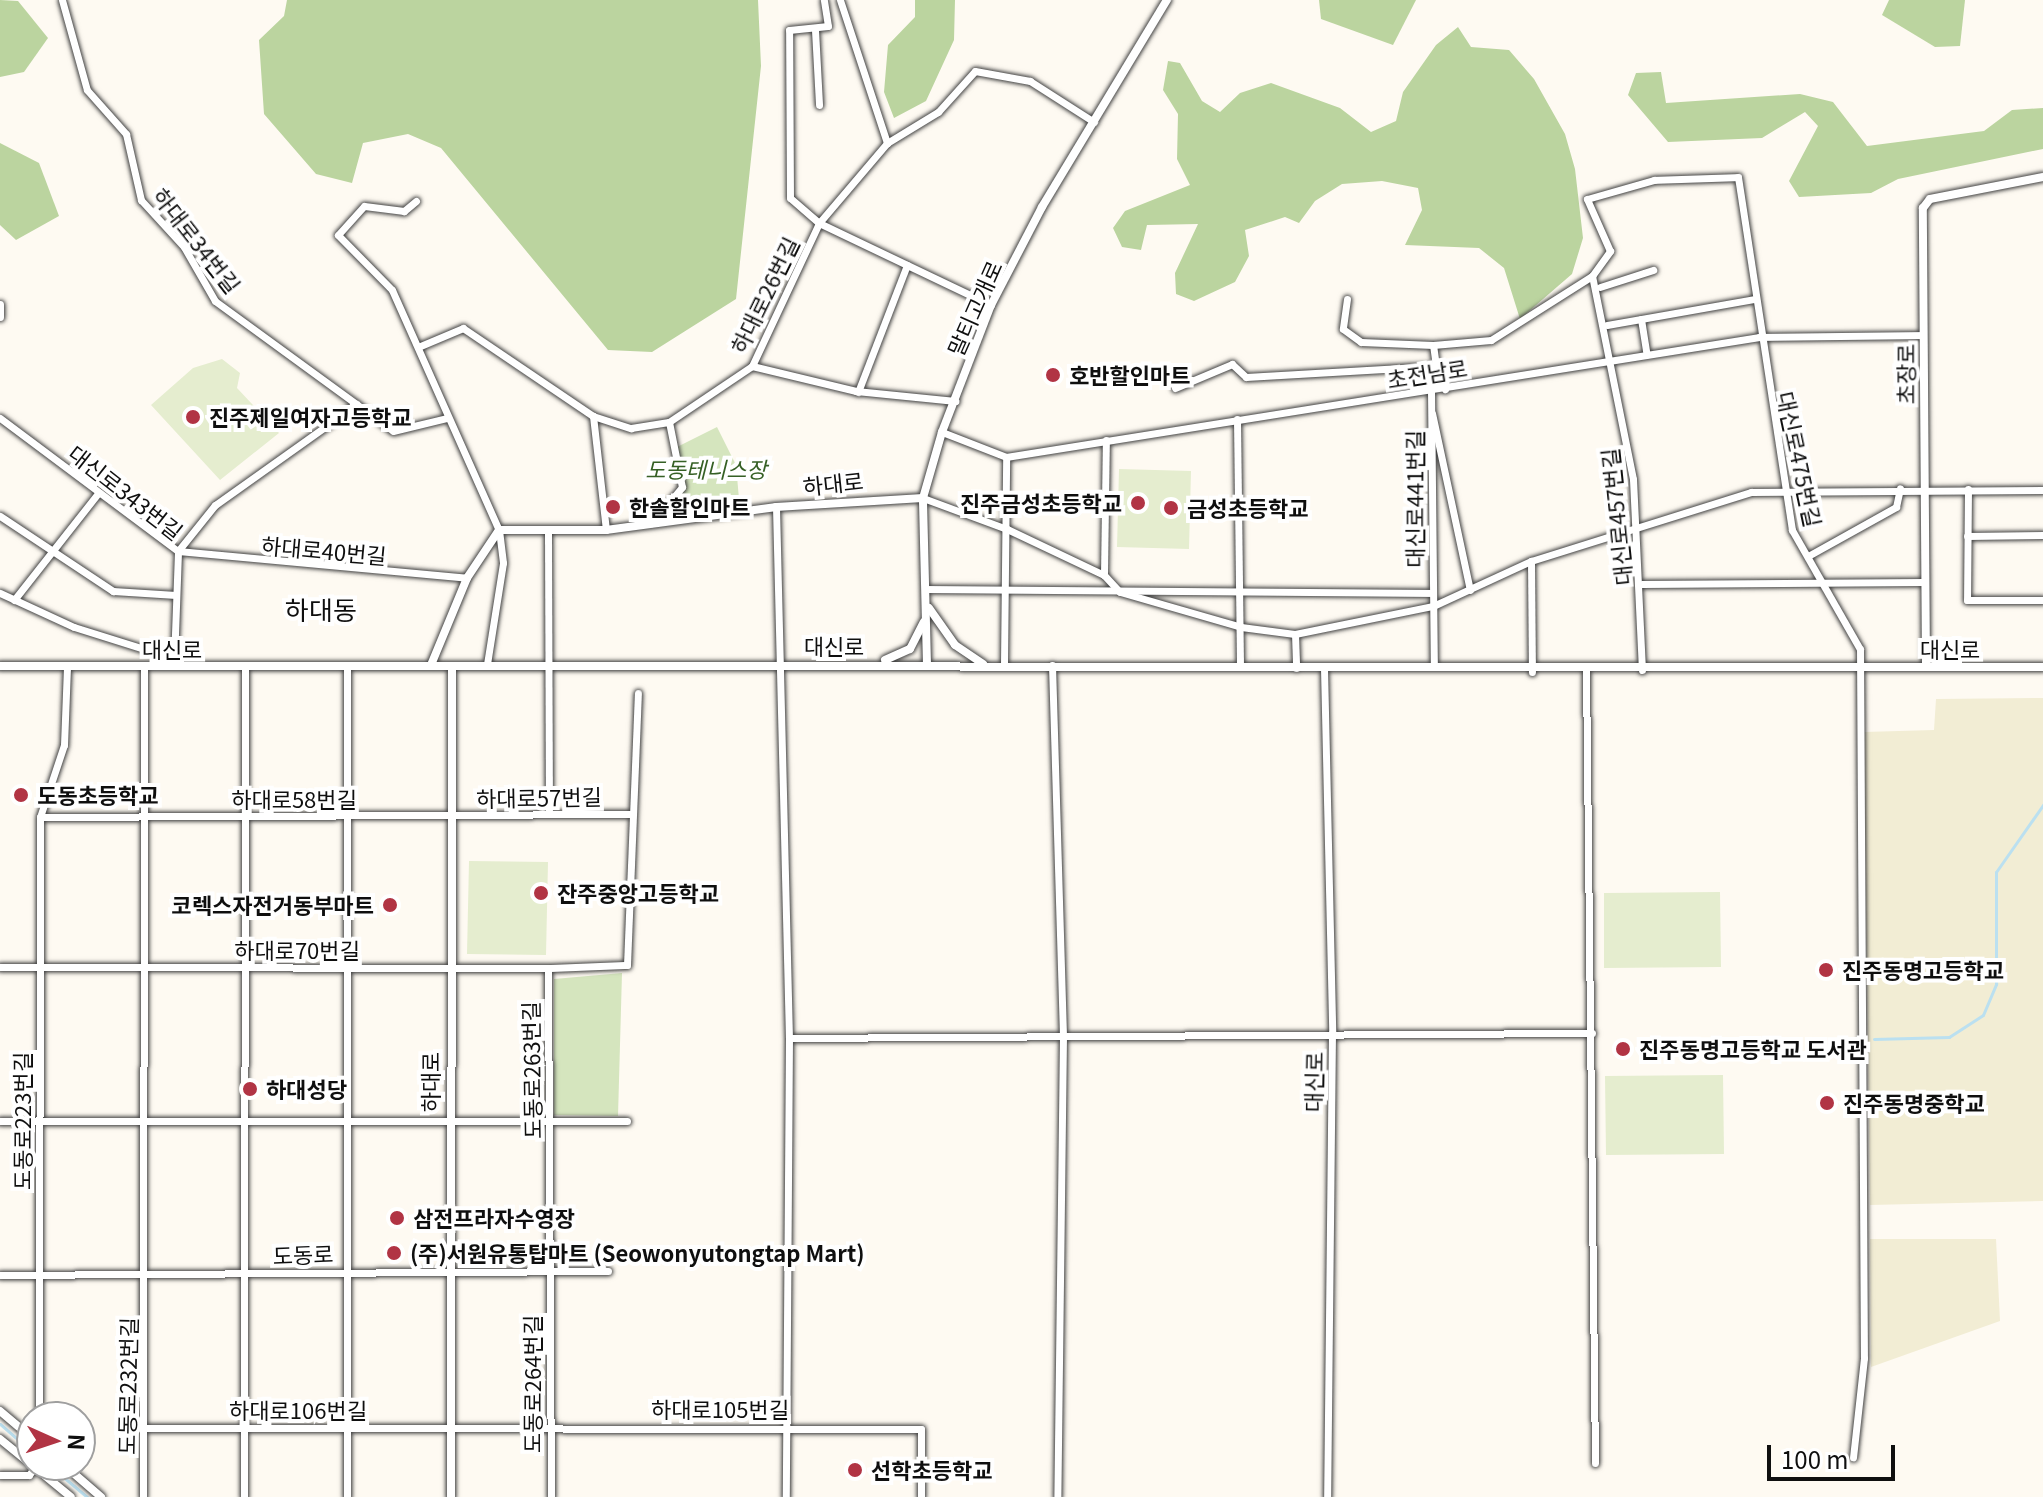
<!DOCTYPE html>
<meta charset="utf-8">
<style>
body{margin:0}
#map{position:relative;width:2043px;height:1497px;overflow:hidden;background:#fefaf2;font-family:Georgia,"Noto Sans KR",serif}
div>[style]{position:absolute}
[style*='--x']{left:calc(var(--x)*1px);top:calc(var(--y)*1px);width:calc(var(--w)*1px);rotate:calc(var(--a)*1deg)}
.farmland>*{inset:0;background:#f2edd4}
.green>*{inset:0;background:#d5e5be}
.forest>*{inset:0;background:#bbd49f}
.pitch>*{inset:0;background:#e5edcf}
.stream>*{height:3px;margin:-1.5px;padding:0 1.5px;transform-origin:1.5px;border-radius:1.5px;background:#bbe0f0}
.roads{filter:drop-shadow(0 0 2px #424242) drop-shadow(0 0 2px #424242)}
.minor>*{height:7px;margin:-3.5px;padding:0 3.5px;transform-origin:3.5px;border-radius:3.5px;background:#fff}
.tertiary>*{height:8px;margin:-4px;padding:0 4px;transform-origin:4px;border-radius:4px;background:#fff}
.dots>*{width:22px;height:22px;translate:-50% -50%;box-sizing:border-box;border:4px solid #fff;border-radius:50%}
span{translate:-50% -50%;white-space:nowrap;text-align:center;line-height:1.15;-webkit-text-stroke:8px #fff;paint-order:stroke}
.street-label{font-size:22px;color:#0f0f0f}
.poi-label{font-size:22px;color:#0f0f0f;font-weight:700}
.left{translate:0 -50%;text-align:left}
.right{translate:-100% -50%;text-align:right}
.park-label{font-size:22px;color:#366025;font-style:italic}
.quarter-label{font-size:26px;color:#0f0f0f}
.north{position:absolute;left:16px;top:1401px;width:80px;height:80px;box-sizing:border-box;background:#fff;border:2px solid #9f9f9f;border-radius:50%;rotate:93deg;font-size:22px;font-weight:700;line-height:32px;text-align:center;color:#0f0f0f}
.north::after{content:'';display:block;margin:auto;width:28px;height:36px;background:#b13444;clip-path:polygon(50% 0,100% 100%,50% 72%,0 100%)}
.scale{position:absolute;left:1767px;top:1445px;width:128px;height:36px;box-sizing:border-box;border:4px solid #0f0f0f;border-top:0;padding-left:10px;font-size:24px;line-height:28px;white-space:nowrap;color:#0f0f0f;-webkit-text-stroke:6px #fff;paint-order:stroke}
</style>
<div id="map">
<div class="farmland">
<i style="clip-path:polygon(2043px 698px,2043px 1201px,1870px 1205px,1864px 732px,1934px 730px,1936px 699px)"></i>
<i style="clip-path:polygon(1870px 1239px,1996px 1239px,2000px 1321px,1871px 1367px)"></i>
</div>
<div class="green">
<i style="clip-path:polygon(717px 427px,736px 465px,739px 499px,681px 504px,677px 447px)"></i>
<i style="clip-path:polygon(622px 973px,618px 1116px,554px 1115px,554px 979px)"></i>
</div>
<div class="forest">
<i style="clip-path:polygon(0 0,18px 1px,48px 38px,24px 72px,0 77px)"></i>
<i style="clip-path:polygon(287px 0,758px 0,761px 66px,736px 299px,652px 352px,608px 350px,441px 148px,408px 134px,363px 143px,352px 183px,316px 174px,264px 114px,259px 40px,284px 16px)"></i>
<i style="clip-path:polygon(915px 0,955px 0,954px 40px,926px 101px,894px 118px,884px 92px,888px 45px,915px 17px)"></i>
<i style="clip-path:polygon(1319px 0,1416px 0,1393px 45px,1321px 19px)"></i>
<i style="clip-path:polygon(1889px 0,1965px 0,1960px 46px,1935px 47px,1882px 15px)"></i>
<i style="clip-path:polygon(1458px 27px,1471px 47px,1509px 50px,1534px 79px,1565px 134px,1575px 169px,1583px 238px,1572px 274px,1520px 319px,1504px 268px,1479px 248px,1405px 245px,1422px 210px,1418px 188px,1382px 181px,1342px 184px,1315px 201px,1299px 223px,1285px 217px,1245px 230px,1249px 256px,1235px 282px,1194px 301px,1176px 294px,1175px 273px,1198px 224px,1147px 225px,1141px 250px,1122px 247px,1113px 228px,1125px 211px,1190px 185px,1177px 159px,1178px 114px,1163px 90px,1168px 61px,1180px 63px,1202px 101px,1220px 112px,1240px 93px,1271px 83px,1340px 108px,1371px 132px,1396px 121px,1403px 92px,1436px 45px)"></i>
<i style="clip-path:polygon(1661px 72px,1666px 103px,1800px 94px,1833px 102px,1867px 146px,1984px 131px,2012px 110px,2043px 108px,2043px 149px,1898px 179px,1871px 193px,1799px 197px,1789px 181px,1818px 126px,1805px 112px,1762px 138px,1668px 142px,1628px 95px,1636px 73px)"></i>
<i style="clip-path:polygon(0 143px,39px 163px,59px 216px,16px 240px,0 225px)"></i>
</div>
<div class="pitch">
<i style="clip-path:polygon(222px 359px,240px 373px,237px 388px,279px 433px,220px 480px,151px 405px,193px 368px)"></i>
<i style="clip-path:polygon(1119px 469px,1191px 471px,1189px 549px,1117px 547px)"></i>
<i style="clip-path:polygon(469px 861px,548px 862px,546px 955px,467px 954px)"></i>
<i style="clip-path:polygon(1720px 892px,1721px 967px,1604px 968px,1604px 893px)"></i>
<i style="clip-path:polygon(1723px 1075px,1724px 1154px,1606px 1155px,1605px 1076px)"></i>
</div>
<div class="stream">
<i style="--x:1874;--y:1039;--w:75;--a:-1.5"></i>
<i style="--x:1949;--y:1037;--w:40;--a:-32.9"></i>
<i style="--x:1983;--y:1015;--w:34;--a:-67"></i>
<i style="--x:1996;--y:984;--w:112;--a:-90"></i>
<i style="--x:1996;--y:872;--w:82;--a:-55"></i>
<i style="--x:0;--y:1424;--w:28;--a:41"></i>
<i style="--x:49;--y:1465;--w:50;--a:40.1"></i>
</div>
<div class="roads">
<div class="minor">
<i style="--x:62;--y:0;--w:93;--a:74.5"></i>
<i style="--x:87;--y:90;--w:59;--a:48.4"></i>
<i style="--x:126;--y:134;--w:68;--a:77.2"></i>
<i style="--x:141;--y:200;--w:64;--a:47.5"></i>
<i style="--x:184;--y:247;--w:62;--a:60.1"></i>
<i style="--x:215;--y:301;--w:220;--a:36.1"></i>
<i style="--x:393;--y:431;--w:56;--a:-13.5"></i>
<i style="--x:840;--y:0;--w:151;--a:71.8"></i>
<i style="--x:815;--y:30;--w:75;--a:86.9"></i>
<i style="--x:416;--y:201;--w:16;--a:140"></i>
<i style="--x:404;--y:211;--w:40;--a:-172.9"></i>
<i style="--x:364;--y:206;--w:39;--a:132"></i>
<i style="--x:338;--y:235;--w:77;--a:45.5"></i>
<i style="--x:392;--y:290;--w:263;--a:66"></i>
<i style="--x:499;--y:530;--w:33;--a:83"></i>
<i style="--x:503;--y:563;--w:102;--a:99"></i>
<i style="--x:1600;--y:287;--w:56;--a:-17.8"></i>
<i style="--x:1347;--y:299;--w:30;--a:98"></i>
<i style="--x:1343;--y:329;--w:22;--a:36"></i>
<i style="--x:1361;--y:342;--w:72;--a:2.4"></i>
<i style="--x:0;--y:304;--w:13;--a:90"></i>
<i style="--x:991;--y:305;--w:191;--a:-154.5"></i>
<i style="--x:819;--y:223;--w:105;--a:-49.6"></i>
<i style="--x:887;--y:143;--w:60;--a:-31.3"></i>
<i style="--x:938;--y:112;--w:55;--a:-47.9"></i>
<i style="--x:975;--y:71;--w:56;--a:10.3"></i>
<i style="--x:1030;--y:81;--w:76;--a:32.6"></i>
<i style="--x:1641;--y:319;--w:36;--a:81"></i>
<i style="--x:1607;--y:325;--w:149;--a:-10"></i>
<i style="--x:418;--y:347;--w:49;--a:-22.9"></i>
<i style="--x:463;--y:328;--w:157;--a:34.1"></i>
<i style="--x:752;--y:366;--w:107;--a:13.5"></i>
<i style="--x:856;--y:391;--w:100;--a:5.8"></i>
<i style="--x:1436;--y:366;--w:21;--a:-98"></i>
<i style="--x:1433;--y:345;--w:58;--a:-4.9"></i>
<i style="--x:1491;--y:340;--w:120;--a:-32.4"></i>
<i style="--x:1175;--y:388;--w:62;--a:-22.8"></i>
<i style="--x:1232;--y:364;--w:19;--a:43"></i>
<i style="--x:1246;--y:377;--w:190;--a:-3.3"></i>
<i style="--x:1436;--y:366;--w:25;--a:69"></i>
<i style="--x:1431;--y:391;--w:276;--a:89.4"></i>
<i style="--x:858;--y:392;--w:136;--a:-68.9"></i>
<i style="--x:1432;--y:413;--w:181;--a:77.9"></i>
<i style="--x:0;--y:418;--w:222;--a:36.8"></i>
<i style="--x:178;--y:551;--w:290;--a:5.3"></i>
<i style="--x:1237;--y:419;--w:248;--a:89.3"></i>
<i style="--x:942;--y:432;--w:69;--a:21.3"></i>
<i style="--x:1006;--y:457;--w:763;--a:-9.05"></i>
<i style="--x:1759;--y:337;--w:164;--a:-0.7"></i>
<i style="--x:1968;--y:489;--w:111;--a:90.5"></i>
<i style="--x:1967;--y:600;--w:76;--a:0"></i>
<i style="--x:923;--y:498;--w:90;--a:20.3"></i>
<i style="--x:1007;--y:529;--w:107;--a:25.4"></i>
<i style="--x:1104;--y:575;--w:23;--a:47"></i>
<i style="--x:1120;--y:592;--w:126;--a:16.1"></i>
<i style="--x:1241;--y:627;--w:54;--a:7.4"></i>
<i style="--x:1295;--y:634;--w:141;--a:-11.5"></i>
<i style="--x:1433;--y:606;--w:108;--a:-24.7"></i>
<i style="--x:1531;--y:561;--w:231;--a:-17.4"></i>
<i style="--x:1751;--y:492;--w:292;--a:-0.4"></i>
<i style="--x:776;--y:507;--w:531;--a:88.6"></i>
<i style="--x:789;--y:1038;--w:459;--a:90.4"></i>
<i style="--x:0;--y:516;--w:136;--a:33.6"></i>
<i style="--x:113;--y:591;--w:63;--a:3.6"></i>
<i style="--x:652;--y:523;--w:47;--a:-50.2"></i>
<i style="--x:682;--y:487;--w:66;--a:-101.3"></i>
<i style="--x:606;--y:530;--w:115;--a:-96.5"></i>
<i style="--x:593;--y:416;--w:40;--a:18"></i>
<i style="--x:631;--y:428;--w:38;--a:-9"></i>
<i style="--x:669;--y:422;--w:100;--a:-34"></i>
<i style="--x:752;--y:366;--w:158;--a:-64.9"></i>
<i style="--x:819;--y:223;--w:38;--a:-139"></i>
<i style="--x:790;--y:198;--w:168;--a:-90.3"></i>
<i style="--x:789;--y:30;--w:39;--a:-6"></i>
<i style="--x:828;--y:26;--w:26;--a:-99"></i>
<i style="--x:548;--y:534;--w:279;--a:89.8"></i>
<i style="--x:1967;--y:536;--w:76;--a:-0.8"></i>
<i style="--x:178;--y:551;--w:59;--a:-51.2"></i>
<i style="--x:215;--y:505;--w:174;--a:-35.4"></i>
<i style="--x:1808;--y:556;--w:101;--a:-29.1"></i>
<i style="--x:1896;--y:507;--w:19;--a:-78"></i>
<i style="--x:1531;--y:561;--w:111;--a:89.5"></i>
<i style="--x:1104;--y:575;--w:135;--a:-89.2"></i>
<i style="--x:1642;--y:584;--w:283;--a:-0.4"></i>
<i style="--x:929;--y:589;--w:504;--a:0.45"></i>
<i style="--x:0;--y:593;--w:81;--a:24.7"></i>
<i style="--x:74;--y:627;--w:104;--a:17.4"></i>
<i style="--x:14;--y:600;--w:137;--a:-51.8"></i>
<i style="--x:1295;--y:634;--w:34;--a:88"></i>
<i style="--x:174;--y:661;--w:110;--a:-87.9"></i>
<i style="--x:1004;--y:665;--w:208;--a:-89.4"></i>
<i style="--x:1052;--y:665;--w:371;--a:88.3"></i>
<i style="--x:1063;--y:1036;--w:461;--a:90.7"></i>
<i style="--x:1324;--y:668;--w:365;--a:88.7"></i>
<i style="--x:1332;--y:1033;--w:464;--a:90.6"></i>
<i style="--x:1642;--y:670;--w:191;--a:-92.7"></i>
<i style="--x:1633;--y:479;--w:207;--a:-101.4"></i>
<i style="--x:1592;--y:276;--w:31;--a:-54"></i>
<i style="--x:1610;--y:251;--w:57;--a:-113.9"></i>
<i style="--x:1587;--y:199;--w:70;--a:-15.8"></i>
<i style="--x:1654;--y:180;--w:84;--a:-2"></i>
<i style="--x:1738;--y:177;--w:357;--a:81.3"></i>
<i style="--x:1792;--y:530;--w:137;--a:60.3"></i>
<i style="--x:1860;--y:649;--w:709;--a:89.68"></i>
<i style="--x:1864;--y:1358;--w:100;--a:96.3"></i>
<i style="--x:1586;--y:671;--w:792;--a:89.35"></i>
<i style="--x:40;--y:817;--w:591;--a:-0.29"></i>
<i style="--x:0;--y:967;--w:548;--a:0.1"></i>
<i style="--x:548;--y:968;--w:529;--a:89.68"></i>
<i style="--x:548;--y:968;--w:79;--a:-2.2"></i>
<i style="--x:627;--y:965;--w:272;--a:-87.7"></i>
<i style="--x:789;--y:1038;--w:803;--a:-0.36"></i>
<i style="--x:0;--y:1121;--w:627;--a:0"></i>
<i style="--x:0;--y:1275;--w:608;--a:-0.38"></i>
<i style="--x:39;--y:1417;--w:600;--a:-89.9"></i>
<i style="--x:40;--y:817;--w:76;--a:-71.6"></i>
<i style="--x:64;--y:745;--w:79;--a:-87.8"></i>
<i style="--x:144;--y:1428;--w:777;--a:0.07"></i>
<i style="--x:921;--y:1429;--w:68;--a:90"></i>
<i style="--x:0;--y:1475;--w:29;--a:0"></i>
<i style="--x:29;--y:1475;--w:12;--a:-55"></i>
<i style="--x:143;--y:1497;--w:830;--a:-89.93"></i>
<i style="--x:244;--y:1497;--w:830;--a:-89.93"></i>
<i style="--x:347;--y:1497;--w:829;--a:-90"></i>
</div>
<div class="tertiary">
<i style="--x:929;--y:608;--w:45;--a:54.9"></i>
<i style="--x:955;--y:645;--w:34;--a:34"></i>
<i style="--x:885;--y:660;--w:27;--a:-24"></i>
<i style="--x:910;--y:649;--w:30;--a:-63"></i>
<i style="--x:431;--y:665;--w:94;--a:-67.5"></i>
<i style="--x:467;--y:578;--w:58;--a:-56.3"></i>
<i style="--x:499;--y:530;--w:107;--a:0"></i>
<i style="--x:606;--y:530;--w:172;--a:-7.7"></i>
<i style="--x:776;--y:507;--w:147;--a:-3.5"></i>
<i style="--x:927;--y:665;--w:167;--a:-91.4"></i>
<i style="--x:923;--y:498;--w:69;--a:-73.9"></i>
<i style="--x:942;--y:432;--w:136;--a:-68.9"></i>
<i style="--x:991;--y:305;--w:110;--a:-62.5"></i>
<i style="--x:1042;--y:207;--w:242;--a:-58.9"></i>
<i style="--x:0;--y:666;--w:2043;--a:0.03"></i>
<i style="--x:1926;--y:667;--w:459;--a:-90.4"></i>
<i style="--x:1923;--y:208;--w:11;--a:-52"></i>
<i style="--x:1930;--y:199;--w:115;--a:-11"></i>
<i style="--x:0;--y:1411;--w:42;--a:40.2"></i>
<i style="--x:0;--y:1439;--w:41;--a:39.1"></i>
<i style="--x:32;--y:1465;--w:50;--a:39.4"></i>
<i style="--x:64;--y:1465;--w:49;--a:40.9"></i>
<i style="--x:451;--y:1497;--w:831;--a:-89.93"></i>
</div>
</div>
<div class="dots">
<i style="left:1053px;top:375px;background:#b13444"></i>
<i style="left:193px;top:417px;background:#b13444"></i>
<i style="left:1138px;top:503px;background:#b13444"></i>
<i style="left:613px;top:507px;background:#b13444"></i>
<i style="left:1171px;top:508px;background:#b13444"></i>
<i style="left:21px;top:795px;background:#b13444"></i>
<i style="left:541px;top:893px;background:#b13444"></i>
<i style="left:390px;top:905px;background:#b13444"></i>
<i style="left:1826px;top:970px;background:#b13444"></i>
<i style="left:1623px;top:1049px;background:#b13444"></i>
<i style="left:250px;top:1089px;background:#b13444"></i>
<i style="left:1827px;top:1103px;background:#b13444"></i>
<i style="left:397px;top:1218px;background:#b13444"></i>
<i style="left:394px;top:1253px;background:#b13444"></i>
<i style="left:855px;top:1470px;background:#b13444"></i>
</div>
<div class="street-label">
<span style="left:197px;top:240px;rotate:52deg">하대로34번길</span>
<span style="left:764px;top:295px;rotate:-64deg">하대로26번길</span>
<span style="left:974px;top:308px;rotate:-66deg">말티고개로</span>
<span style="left:1427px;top:373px;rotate:-9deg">초전남로</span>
<span style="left:1905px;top:374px;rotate:-90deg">초장로</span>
<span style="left:1800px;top:459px;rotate:78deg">대신로475번길</span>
<span style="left:833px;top:483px;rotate:-6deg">하대로</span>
<span style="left:126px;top:492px;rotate:38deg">대신로343번길</span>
<span style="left:1414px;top:499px;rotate:-90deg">대신로441번길</span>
<span style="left:1616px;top:517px;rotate:-96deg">대신로457번길</span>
<span style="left:324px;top:550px;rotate:5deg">하대로40번길</span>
<span style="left:834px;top:646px">대신로</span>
<span style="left:172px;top:649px">대신로</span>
<span style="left:1950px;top:649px">대신로</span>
<span style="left:539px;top:797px;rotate:-1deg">하대로57번길</span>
<span style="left:294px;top:799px">하대로58번길</span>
<span style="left:297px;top:950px">하대로70번길</span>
<span style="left:531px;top:1070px;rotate:-91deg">도동로263번길</span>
<span style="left:430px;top:1082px;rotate:-90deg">하대로</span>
<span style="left:1313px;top:1082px;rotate:-89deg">대신로</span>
<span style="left:22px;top:1121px;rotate:-90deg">도동로223번길</span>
<span style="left:303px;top:1254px;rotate:-2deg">도동로</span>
<span style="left:532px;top:1384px;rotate:-90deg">도동로264번길</span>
<span style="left:127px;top:1386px;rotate:-89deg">도동로232번길</span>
<span style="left:720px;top:1409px">하대로105번길</span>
<span style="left:298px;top:1410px">하대로106번길</span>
</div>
<div class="poi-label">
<span class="left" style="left:1069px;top:375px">호반할인마트</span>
<span class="left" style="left:209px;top:417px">진주제일여자고등학교</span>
<span class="right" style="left:1122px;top:503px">진주금성초등학교</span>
<span class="left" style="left:629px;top:507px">한솔할인마트</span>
<span class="left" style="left:1187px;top:508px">금성초등학교</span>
<span class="left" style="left:37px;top:795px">도동초등학교</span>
<span class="left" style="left:557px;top:893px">잔주중앙고등학교</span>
<span class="right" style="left:374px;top:905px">코렉스자전거동부마트</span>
<span class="left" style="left:1842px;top:970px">진주동명고등학교</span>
<span class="left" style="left:1639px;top:1049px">진주동명고등학교 도서관</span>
<span class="left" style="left:266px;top:1089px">하대성당</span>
<span class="left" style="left:1843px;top:1103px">진주동명중학교</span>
<span class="left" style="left:413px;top:1218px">삼전프라자수영장</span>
<span class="left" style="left:410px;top:1253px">(주)서원유통탑마트 (Seowonyutongtap Mart)</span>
<span class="left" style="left:871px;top:1470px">선학초등학교</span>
</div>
<div class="park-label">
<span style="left:706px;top:469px">도동테니스장</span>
</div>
<div class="quarter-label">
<span style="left:321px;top:609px">하대동</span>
</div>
<div class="north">N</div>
<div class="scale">100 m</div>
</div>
